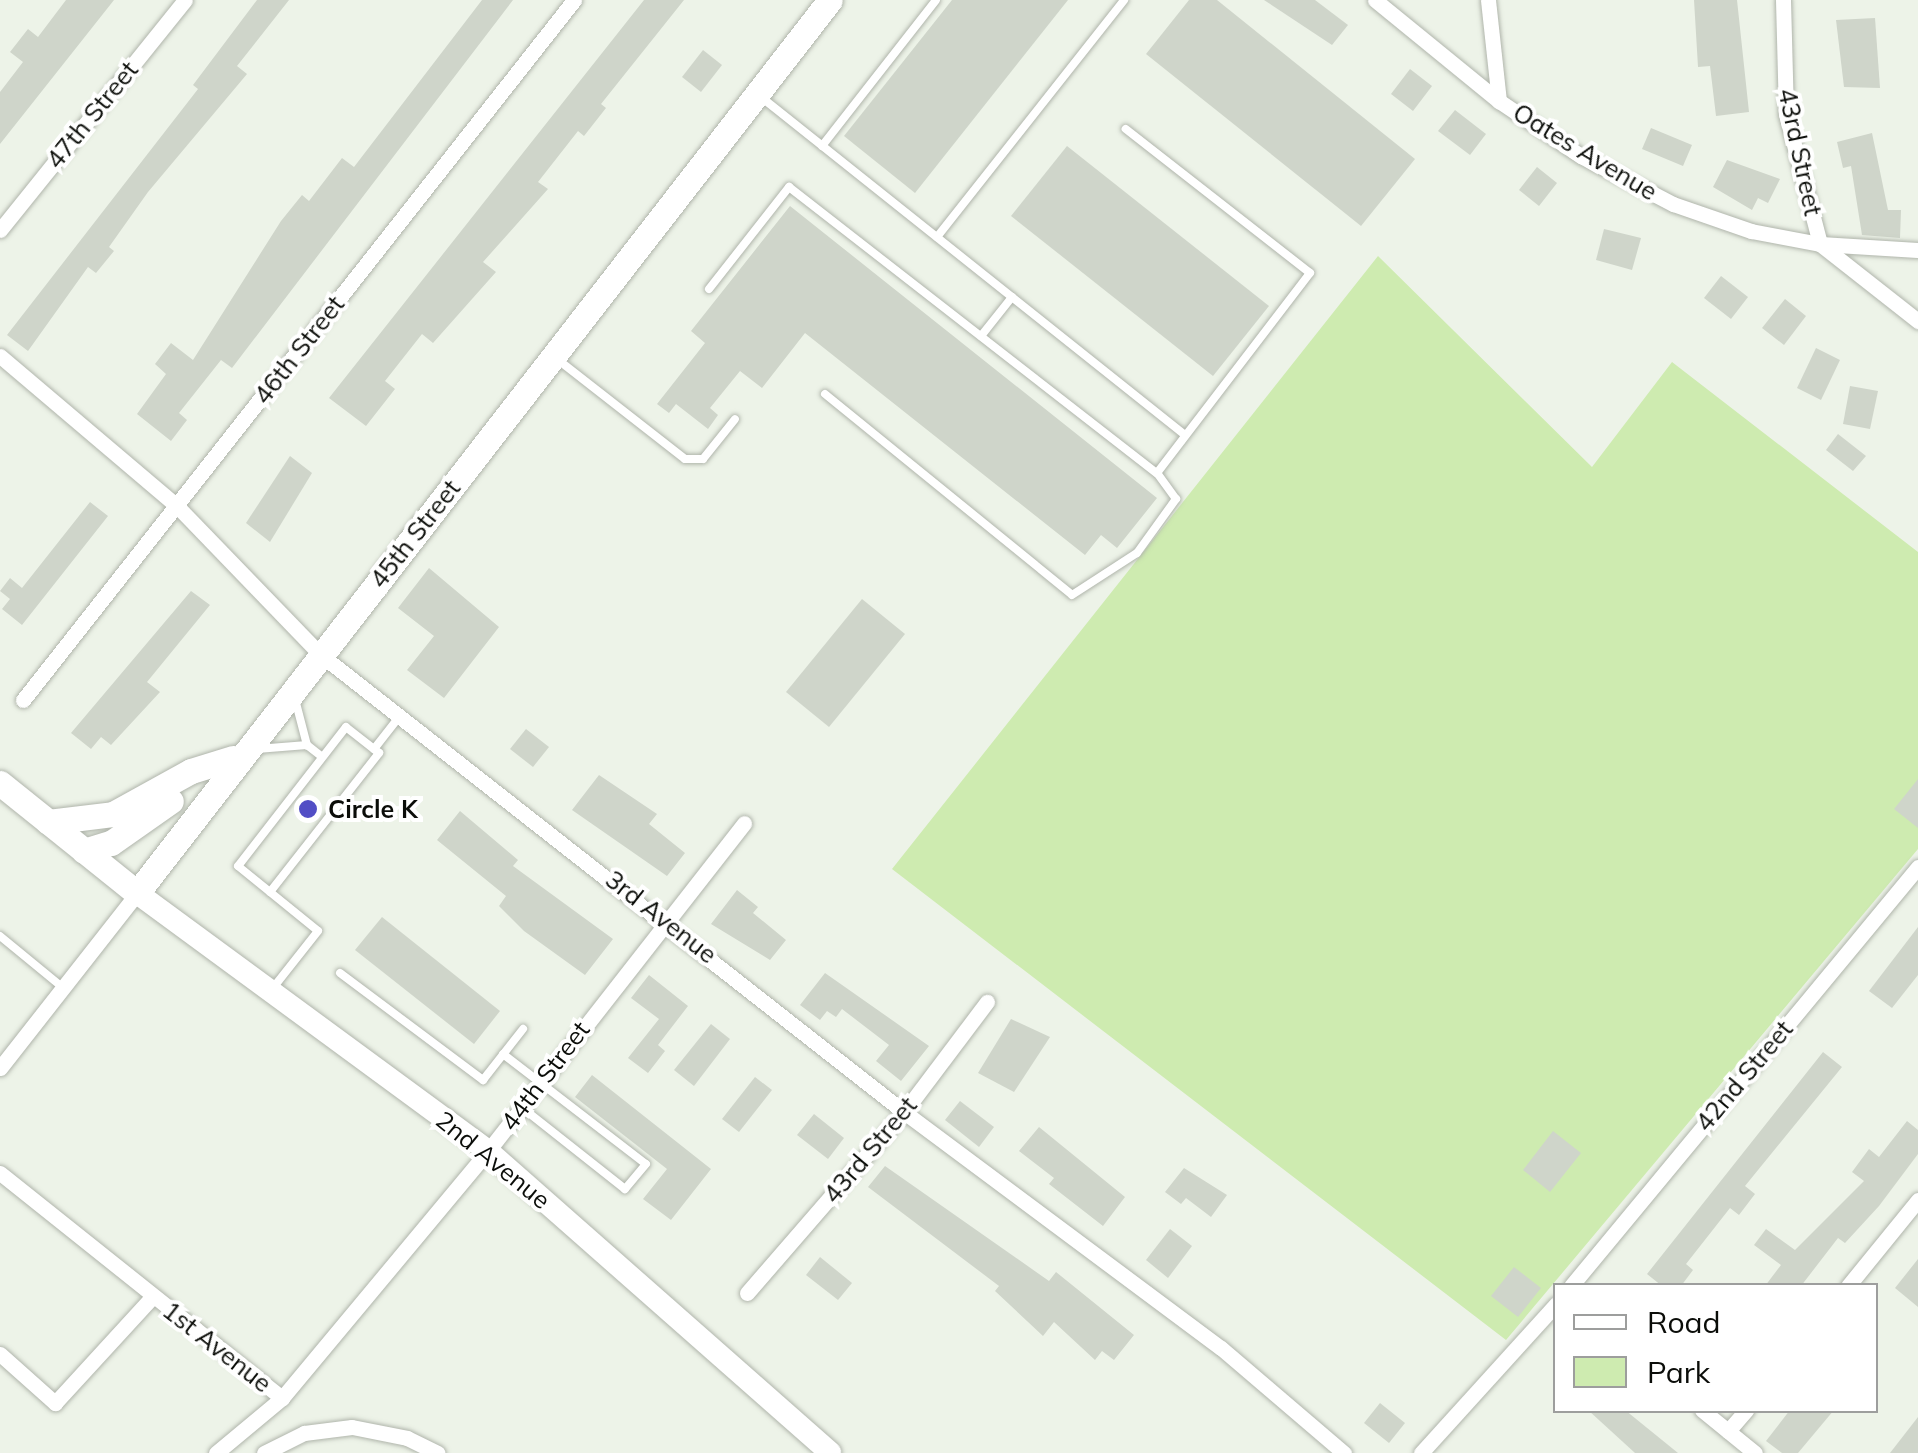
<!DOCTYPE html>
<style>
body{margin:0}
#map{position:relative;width:1918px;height:1453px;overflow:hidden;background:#edf3e8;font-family:Mulish,sans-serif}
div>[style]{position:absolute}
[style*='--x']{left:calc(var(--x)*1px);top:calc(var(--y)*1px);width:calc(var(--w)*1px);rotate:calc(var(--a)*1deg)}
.green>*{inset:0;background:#ceebb0}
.building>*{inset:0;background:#cfd5ca}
.roads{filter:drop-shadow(0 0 2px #b0b5ab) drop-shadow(0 0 2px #b0b5ab)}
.lane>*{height:8px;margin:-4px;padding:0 4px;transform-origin:4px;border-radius:4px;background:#fff}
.street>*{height:15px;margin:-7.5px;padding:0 7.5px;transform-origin:7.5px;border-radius:7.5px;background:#fff}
.secondary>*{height:22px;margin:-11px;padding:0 11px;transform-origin:11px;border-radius:11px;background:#fff}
.primary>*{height:25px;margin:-12.5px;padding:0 12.5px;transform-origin:12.5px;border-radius:12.5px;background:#fff}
.dots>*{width:28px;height:28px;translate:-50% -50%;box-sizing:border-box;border:5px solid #fff;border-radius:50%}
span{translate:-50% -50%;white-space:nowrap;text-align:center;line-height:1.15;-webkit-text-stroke:8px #fff;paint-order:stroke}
.street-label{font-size:25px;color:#0b0d09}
.poi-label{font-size:25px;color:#0b0d09;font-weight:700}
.left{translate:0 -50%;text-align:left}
.legend{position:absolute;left:1553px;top:1283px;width:325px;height:130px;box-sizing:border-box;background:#fff;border:2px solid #9d9e9d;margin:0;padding:12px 18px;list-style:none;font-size:30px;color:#0b0d09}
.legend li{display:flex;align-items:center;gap:20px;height:50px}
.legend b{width:50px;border:2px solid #9d9e9d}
</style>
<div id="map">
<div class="green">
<i style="clip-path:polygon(1378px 256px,1592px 467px,1672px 362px,1918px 552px,1918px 849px,1506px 1340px,892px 869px)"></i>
</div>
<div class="building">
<i style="clip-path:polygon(66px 0,114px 0,0 144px,0 92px,23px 62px,10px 52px,28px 29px,38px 37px)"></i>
<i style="clip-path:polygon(257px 0,289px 0,237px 66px,247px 74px,148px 192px,109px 247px,114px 251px,96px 273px,88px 267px,28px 351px,7px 335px,198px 89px,193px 85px)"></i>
<i style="clip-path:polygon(482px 0,513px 0,232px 368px,221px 360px,179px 413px,187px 420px,171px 441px,137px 414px,166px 374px,155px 364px,171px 343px,193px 360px,281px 221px,302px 195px,309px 201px,342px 158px,354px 167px)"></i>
<i style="clip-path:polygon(644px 0,684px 0,601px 104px,606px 108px,584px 136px,578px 131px,538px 182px,548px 189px,483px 262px,496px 272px,433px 343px,422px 334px,385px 381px,395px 389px,366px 426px,329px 398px)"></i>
<i style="clip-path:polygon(952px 0,1068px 0,915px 193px,844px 136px)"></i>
<i style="clip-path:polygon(1189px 0,1217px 0,1415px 159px,1361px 226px,1146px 54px)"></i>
<i style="clip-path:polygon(1264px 0,1315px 0,1348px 25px,1332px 45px)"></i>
<i style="clip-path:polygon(1694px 0,1737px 0,1749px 112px,1716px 116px,1710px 66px,1698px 67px)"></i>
<i style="clip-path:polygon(1875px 18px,1880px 88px,1844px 87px,1836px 20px)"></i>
<i style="clip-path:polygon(703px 50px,722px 65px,701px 92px,682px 77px)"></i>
<i style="clip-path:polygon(1410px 69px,1432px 86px,1413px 111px,1391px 94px)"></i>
<i style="clip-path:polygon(1455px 110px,1486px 134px,1470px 155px,1438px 131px)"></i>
<i style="clip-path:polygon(1651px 128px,1692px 145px,1683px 166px,1642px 149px)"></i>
<i style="clip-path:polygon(1872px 133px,1888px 210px,1901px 210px,1900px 238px,1862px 235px,1851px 166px,1843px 168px,1837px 142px)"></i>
<i style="clip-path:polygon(1067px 146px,1269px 306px,1213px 376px,1011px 216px)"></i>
<i style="clip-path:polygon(1727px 160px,1780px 179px,1768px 203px,1758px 198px,1752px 210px,1713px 187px)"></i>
<i style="clip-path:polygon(1537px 167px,1557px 183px,1539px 206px,1519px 190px)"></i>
<i style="clip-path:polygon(790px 206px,1157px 498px,1117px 548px,1101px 535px,1085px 555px,805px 333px,762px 388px,740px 371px,710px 408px,718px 415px,708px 429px,676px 404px,669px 413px,657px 404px,705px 343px,691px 331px)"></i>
<i style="clip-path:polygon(1604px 229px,1641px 238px,1632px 270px,1596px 260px)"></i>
<i style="clip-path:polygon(1721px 276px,1748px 297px,1731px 319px,1704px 298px)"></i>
<i style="clip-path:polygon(1785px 299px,1806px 316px,1784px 345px,1762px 328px)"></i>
<i style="clip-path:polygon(1816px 348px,1840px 360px,1821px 400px,1797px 388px)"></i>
<i style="clip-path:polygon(1850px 386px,1878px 391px,1870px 429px,1843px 424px)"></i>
<i style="clip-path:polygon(1838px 434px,1866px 456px,1853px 471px,1826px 450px)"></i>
<i style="clip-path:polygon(290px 456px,312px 473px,270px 542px,246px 523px)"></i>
<i style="clip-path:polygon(90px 502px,108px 516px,22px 625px,2px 609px,10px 599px,0 591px,10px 578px,22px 588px)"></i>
<i style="clip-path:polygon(429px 568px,499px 627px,444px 698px,407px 670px,434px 636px,398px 608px)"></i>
<i style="clip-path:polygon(191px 591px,210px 605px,147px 682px,160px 692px,111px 745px,101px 737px,91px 749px,71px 733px)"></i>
<i style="clip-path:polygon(862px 599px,905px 634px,829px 727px,786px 692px)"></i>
<i style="clip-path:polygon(526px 729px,549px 747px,533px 767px,510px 749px)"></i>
<i style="clip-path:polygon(599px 775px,657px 814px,649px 824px,685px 853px,667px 876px,572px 810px)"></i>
<i style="clip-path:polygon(1918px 779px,1918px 828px,1894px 809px)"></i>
<i style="clip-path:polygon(460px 811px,518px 860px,513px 866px,613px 939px,585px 975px,524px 931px,499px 906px,506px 896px,437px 840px)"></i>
<i style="clip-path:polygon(737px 890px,758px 907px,753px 913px,786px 940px,770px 960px,711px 924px)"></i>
<i style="clip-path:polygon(382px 917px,500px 1011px,474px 1044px,355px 950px)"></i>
<i style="clip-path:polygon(1918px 927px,1918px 975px,1892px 1008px,1869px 991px)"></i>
<i style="clip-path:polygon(825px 973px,929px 1046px,901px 1081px,876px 1061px,889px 1045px,842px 1009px,836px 1017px,827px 1011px,820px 1020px,800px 1005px)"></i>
<i style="clip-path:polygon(649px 975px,688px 1006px,658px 1045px,665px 1051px,648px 1073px,628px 1058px,659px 1019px,631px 998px)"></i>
<i style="clip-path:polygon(1011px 1019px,1050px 1037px,1014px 1092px,978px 1073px)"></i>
<i style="clip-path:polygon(711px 1024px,730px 1039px,694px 1086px,674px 1070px)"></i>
<i style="clip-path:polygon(1823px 1052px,1842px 1067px,1745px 1186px,1755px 1194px,1739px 1215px,1730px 1208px,1686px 1264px,1693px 1270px,1681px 1286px,1662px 1286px,1647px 1274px)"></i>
<i style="clip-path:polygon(592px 1075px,711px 1169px,671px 1220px,643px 1199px,667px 1169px,575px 1097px)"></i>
<i style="clip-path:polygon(755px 1077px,772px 1090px,739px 1132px,722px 1119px)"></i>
<i style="clip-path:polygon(960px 1101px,994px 1127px,979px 1147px,945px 1120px)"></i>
<i style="clip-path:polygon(814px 1114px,844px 1138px,828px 1159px,797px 1135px)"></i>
<i style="clip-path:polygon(1907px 1121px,1918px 1130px,1918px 1154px,1879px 1206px,1845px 1243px,1838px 1238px,1801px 1286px,1765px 1286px,1781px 1265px,1754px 1245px,1766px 1229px,1795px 1250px,1864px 1181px,1852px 1172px,1869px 1149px,1879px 1157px)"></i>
<i style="clip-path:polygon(1039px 1127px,1125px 1197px,1103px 1226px,1049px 1184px,1054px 1178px,1019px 1151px)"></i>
<i style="clip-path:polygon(1553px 1131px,1581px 1153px,1550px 1192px,1523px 1170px)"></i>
<i style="clip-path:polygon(885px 1166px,1049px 1281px,1056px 1272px,1134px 1335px,1114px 1360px,1102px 1351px,1095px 1360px,1054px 1322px,1043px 1336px,995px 1291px,999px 1286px,868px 1187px)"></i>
<i style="clip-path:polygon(1184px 1168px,1227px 1195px,1211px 1217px,1186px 1198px,1181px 1204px,1165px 1192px)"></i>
<i style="clip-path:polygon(1170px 1229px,1192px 1246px,1168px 1278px,1146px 1260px)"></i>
<i style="clip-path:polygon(820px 1257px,852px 1283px,838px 1300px,806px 1275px)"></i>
<i style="clip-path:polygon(1918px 1259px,1918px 1307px,1895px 1288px)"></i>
<i style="clip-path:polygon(1514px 1267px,1541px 1288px,1518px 1317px,1491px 1296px)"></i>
<i style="clip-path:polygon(1380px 1403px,1405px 1423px,1389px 1443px,1364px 1423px)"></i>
<i style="clip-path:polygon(1588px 1410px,1625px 1410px,1678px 1453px,1635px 1453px)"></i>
<i style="clip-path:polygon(1790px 1410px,1834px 1410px,1798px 1453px,1782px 1453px,1766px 1441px)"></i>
<i style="clip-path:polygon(1918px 1417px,1918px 1453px,1890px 1453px)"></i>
</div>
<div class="roads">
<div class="lane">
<i style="--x:761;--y:97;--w:542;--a:38.56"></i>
<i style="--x:822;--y:146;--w:185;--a:-52"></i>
<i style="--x:937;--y:237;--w:302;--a:-51.7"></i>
<i style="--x:709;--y:289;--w:130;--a:-51.9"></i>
<i style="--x:789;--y:187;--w:466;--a:37.9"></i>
<i style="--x:1157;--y:473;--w:252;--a:-52.6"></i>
<i style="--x:1310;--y:273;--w:234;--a:-142"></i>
<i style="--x:981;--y:336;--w:50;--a:-51.5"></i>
<i style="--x:557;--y:359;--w:162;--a:38"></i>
<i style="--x:685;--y:459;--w:18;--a:0"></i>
<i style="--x:703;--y:459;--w:51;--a:-51.3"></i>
<i style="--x:825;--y:394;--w:318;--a:39.1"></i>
<i style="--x:1072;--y:595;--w:77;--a:-32.9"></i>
<i style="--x:1137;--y:553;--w:67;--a:-54.2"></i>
<i style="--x:1176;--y:499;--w:32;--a:-126"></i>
<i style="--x:295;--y:699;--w:48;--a:75.4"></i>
<i style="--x:307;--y:745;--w:18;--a:38"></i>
<i style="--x:257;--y:749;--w:50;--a:-4.6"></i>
<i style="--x:374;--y:749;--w:41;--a:-52"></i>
<i style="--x:270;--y:892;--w:177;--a:-51.9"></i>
<i style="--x:379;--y:753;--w:42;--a:-141.8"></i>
<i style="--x:346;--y:727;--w:176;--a:127.8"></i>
<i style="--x:238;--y:866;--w:103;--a:39.1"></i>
<i style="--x:318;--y:931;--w:73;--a:128.3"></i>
<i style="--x:0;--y:936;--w:80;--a:39.4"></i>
<i style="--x:340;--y:973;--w:179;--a:36.8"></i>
<i style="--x:483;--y:1080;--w:65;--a:-51.9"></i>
<i style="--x:503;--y:1054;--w:180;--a:37.6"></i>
<i style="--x:646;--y:1164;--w:33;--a:130"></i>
<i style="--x:625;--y:1189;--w:132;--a:-141.7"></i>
</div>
<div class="street">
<i style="--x:1375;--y:0;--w:160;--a:39.2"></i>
<i style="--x:1499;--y:101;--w:99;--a:33.9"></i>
<i style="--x:1581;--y:156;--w:104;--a:27.6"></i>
<i style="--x:1673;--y:204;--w:83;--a:19.1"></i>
<i style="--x:1751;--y:231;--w:70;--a:10.7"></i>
<i style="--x:1820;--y:244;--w:125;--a:38.2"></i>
<i style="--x:1488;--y:0;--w:102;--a:83.8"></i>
<i style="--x:1783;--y:0;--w:114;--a:88.5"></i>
<i style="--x:1786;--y:114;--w:134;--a:75.3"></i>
<i style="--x:1820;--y:244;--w:98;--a:3.5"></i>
<i style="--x:0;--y:230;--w:295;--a:-51.2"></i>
<i style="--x:0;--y:356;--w:231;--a:40.3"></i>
<i style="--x:176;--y:505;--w:209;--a:46"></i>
<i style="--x:321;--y:655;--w:741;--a:38.09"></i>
<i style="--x:904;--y:1112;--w:395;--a:36.7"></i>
<i style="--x:1221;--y:1348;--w:162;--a:40.5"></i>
<i style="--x:23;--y:700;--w:891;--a:-51.79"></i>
<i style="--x:0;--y:1068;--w:222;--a:-51.9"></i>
<i style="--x:0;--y:1173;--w:361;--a:38.6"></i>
<i style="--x:1571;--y:1286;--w:544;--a:-50.37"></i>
<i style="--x:1848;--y:1286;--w:111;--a:-50.9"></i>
<i style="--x:747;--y:1293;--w:240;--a:-49.1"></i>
<i style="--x:904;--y:1112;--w:138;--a:-53"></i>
<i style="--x:0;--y:1354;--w:74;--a:41.7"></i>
<i style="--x:55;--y:1403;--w:144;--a:-47.5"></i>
<i style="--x:1702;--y:1410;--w:68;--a:39.1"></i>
<i style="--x:1728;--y:1431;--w:28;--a:-49"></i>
<i style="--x:216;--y:1453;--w:86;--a:-39.8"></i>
<i style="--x:282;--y:1398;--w:322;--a:-50.2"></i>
<i style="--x:488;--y:1151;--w:416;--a:-52"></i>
<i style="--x:264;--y:1453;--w:45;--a:-26.6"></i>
<i style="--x:304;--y:1433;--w:48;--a:-7.1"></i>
<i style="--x:352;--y:1427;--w:56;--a:11.3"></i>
<i style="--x:407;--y:1438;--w:34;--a:26"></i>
<i style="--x:1421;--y:1453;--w:201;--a:-47.8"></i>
</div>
<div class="secondary">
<i style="--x:137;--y:893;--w:436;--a:36.3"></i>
<i style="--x:488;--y:1151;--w:456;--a:41.4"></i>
</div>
<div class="primary">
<i style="--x:0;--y:783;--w:176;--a:38.8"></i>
<i style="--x:137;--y:893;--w:1130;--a:-52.19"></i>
<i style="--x:48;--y:822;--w:65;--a:-7"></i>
<i style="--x:113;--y:814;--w:89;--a:-28.9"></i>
<i style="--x:191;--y:771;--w:44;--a:-17.2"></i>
<i style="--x:84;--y:851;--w:28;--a:-17"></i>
<i style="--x:111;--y:843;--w:73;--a:-35"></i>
</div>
</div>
<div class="dots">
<i style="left:308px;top:809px;background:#524ec5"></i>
</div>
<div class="street-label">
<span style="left:92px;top:115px;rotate:-51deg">47th Street</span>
<span style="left:1585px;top:152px;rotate:31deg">Oates Avenue</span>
<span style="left:1800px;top:152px;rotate:78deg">43rd Street</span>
<span style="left:299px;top:350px;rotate:-52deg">46th Street</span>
<span style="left:415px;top:534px;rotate:-52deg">45th Street</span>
<span style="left:661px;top:917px;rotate:38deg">3rd Avenue</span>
<span style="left:545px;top:1076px;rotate:-53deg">44th Street</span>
<span style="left:1744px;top:1076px;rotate:-50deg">42nd Street</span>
<span style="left:870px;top:1150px;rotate:-50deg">43rd Street</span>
<span style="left:493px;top:1160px;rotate:39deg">2nd Avenue</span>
<span style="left:217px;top:1347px;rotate:38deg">1st Avenue</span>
</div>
<div class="poi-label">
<span class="left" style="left:328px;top:809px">Circle K</span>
</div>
<ul class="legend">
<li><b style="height:12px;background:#fff"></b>Road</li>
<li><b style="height:28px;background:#ceebb0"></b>Park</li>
</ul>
</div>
